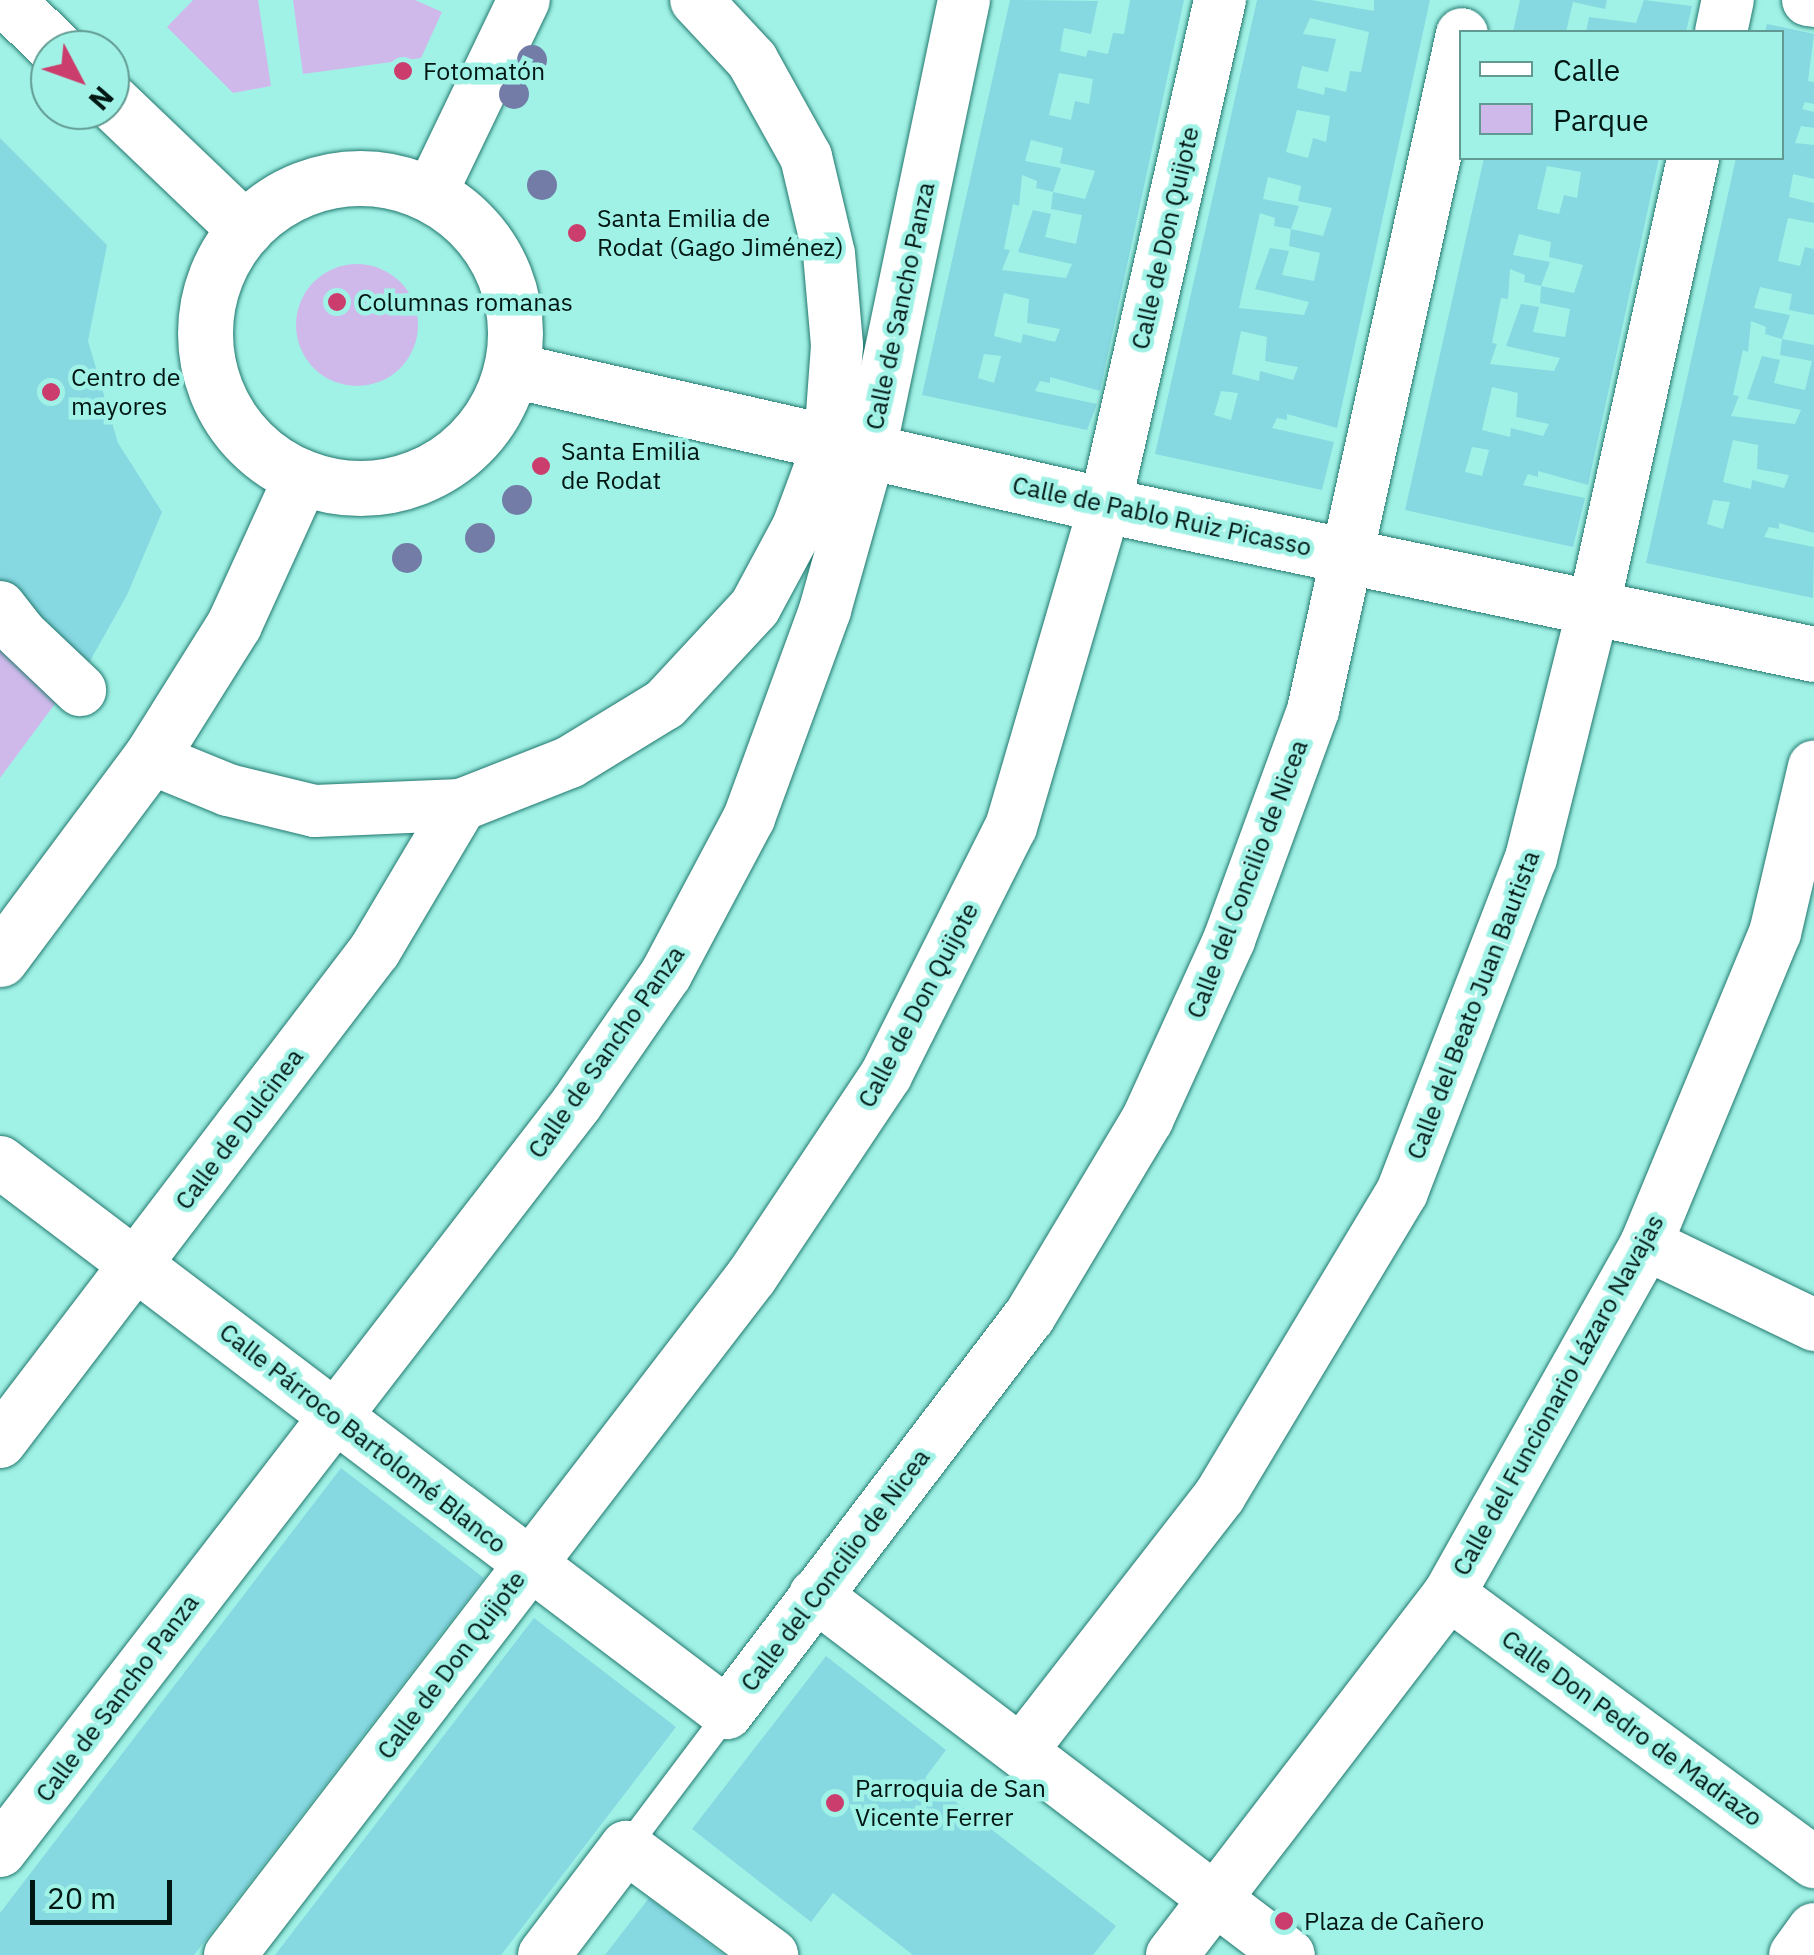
<!DOCTYPE html>
<meta charset="utf-8">
<style>
body{margin:0}
#map{position:relative;width:1814px;height:1955px;overflow:hidden;background:#a1f2e6;font-family:"IBM Plex Sans",sans-serif}
div>[style]{position:absolute}
[style*='--x']{left:calc(var(--x)*1px);top:calc(var(--y)*1px);width:calc(var(--w)*1px);rotate:calc(var(--a)*1deg)}
.green>*{inset:0;background:#cfb9eb}
.round{border-radius:50%}
.building>*{inset:0;background:#86d8e1}
.roads{filter:drop-shadow(0 0 2px #22786f) drop-shadow(0 0 2px #22786f)}
.lane>*{height:25px;margin:-12.5px;padding:0 12.5px;transform-origin:12.5px;border-radius:12.5px;background:#fff}
.street>*{height:52px;margin:-26px;padding:0 26px;transform-origin:26px;border-radius:26px;background:#fff}
.secondary>*{height:55px;margin:-27.5px;padding:0 27.5px;transform-origin:27.5px;border-radius:27.5px;background:#fff}
.secondary>.ring{margin:-27.5px;padding:0;box-sizing:content-box;background:none;border:55px solid #fff;border-radius:50%}
.trees>*{width:30px;height:30px;margin:-15px;border-radius:50%;background:#727ca7}
.dots>*{width:28px;height:28px;translate:-50% -50%;box-sizing:border-box;border:5px solid #a1f2e6;border-radius:50%}
span{translate:-50% -50%;white-space:nowrap;text-align:center;line-height:1.15;-webkit-text-stroke:9px #a1f2e6;paint-order:stroke}
.poi-label{font-size:25px;color:#001714}
.left{translate:0 -50%;text-align:left}
.street-label{font-size:25px;color:#001714}
.legend{position:absolute;left:1459px;top:30px;width:325px;height:130px;box-sizing:border-box;background:#a1f2e6;border:2px solid #619a92;margin:0;padding:12px 18px;list-style:none;font-size:30px;color:#001714}
.legend li{display:flex;align-items:center;gap:20px;height:50px}
.legend b{width:50px;border:2px solid #619a92}
.north{position:absolute;left:30px;top:30px;width:100px;height:100px;box-sizing:border-box;background:#a1f2e6;border:2px solid #619a92;border-radius:50%;rotate:131deg;font-size:28px;font-weight:700;line-height:40px;text-align:center;color:#001714}
.north::after{content:'';display:block;margin:auto;width:35px;height:45px;background:#cb3d6c;clip-path:polygon(50% 0,100% 100%,50% 72%,0 100%)}
.scale{position:absolute;left:30px;top:1880px;width:142px;height:45px;box-sizing:border-box;border:5px solid #001714;border-top:0;padding-left:12px;font-size:30px;line-height:35px;white-space:nowrap;color:#001714;-webkit-text-stroke:8px #a1f2e6;paint-order:stroke}
</style>
<div id="map">
<div class="green">
<i style="clip-path:polygon(193px 0,258px 0,271px 86px,233px 93px,167px 27px)"></i>
<i style="clip-path:polygon(293px 0,415px 0,442px 12px,421px 58px,303px 74px)"></i>
<i class="round" style="left:296px;top:264px;width:122px;height:122px"></i>
<i style="clip-path:polygon(0 626px,63px 693px,0 778px)"></i>
</div>
<div class="building">
<i style="clip-path:polygon(evenodd,1010px 0,1098px 1px,1091px 34px,1064px 28px,1060px 51px,1086px 57px,1088px 50px,1108px 54px,1113px 33px,1124px 34px,1130px 0,1184px 0,1100px 391px,1050px 377px,1050px 383px,1040px 381px,1035px 391px,1097px 404px,1087px 430px,922px 395px,1010px 0,1059px 73px,1093px 79px,1089px 104px,1075px 101px,1071px 120px,1049px 115px,1059px 73px,1010px 0,1031px 140px,1063px 148px,1060px 163px,1095px 171px,1085px 199px,1053px 192px,1051px 209px,1082px 215px,1076px 244px,1045px 237px,1051px 214px,1033px 210px,1018px 252px,1072px 264px,1066px 278px,1002px 270px,1010px 250px,1004px 249px,1013px 204px,1019px 206px,1022px 175px,1037px 181px,1036px 188px,1053px 192px,1061px 168px,1025px 161px,1031px 140px,1010px 0,1004px 293px,1029px 299px,1027px 323px,1060px 329px,1055px 342px,1023px 334px,1021px 343px,994px 336px,1004px 293px,1010px 0,984px 354px,1001px 356px,994px 383px,978px 378px,984px 354px)"></i>
<i style="clip-path:polygon(evenodd,1257px 0,1311px 0,1374px 11px,1374px 0,1430px 0,1337px 428px,1287px 414px,1287px 420px,1277px 418px,1272px 428px,1334px 442px,1322px 490px,1155px 454px,1257px 0,1310px 18px,1369px 32px,1361px 72px,1350px 71px,1346px 92px,1325px 87px,1324px 95px,1297px 88px,1302px 66px,1328px 72px,1336px 39px,1303px 34px,1310px 18px,1257px 0,1297px 110px,1330px 116px,1326px 142px,1313px 138px,1308px 158px,1286px 152px,1297px 110px,1257px 0,1268px 177px,1301px 186px,1298px 201px,1332px 208px,1323px 236px,1291px 229px,1299px 206px,1263px 199px,1268px 177px,1257px 0,1260px 213px,1275px 218px,1274px 226px,1291px 229px,1289px 246px,1320px 253px,1314px 281px,1282px 275px,1289px 251px,1270px 248px,1255px 289px,1309px 302px,1304px 315px,1239px 308px,1260px 213px,1257px 0,1241px 331px,1267px 337px,1265px 361px,1298px 367px,1293px 380px,1260px 371px,1259px 381px,1232px 374px,1241px 331px,1257px 0,1221px 391px,1238px 393px,1231px 420px,1214px 415px,1221px 391px)"></i>
<i style="clip-path:polygon(1520px 0,1607px 0,1605px 9px,1573px 2px,1566px 32px,1513px 32px)"></i>
<i style="clip-path:polygon(1644px 0,1692px 6px,1686px 32px,1586px 32px,1589px 17px,1636px 23px)"></i>
<i style="clip-path:polygon(evenodd,1767px 24px,1814px 34px,1808px 81px,1814px 82px,1814px 104px,1805px 102px,1802px 109px,1814px 112px,1814px 128px,1801px 126px,1795px 143px,1814px 145px,1814px 179px,1793px 174px,1789px 197px,1814px 203px,1814px 223px,1788px 218px,1778px 261px,1800px 266px,1805px 247px,1814px 249px,1814px 315px,1789px 310px,1792px 294px,1760px 287px,1754px 308px,1790px 315px,1782px 339px,1765px 334px,1766px 327px,1751px 321px,1748px 352px,1743px 350px,1733px 395px,1739px 396px,1731px 416px,1795px 424px,1801px 410px,1747px 399px,1762px 356px,1780px 360px,1774px 383px,1805px 390px,1812px 361px,1780px 355px,1782px 339px,1814px 345px,1814px 533px,1779px 523px,1779px 529px,1769px 527px,1764px 537px,1814px 547px,1813px 598px,1646px 563px,1736px 158px,1782px 158px,1782px 32px,1765px 32px,1767px 24px,1733px 440px,1758px 445px,1757px 469px,1789px 475px,1784px 488px,1752px 480px,1751px 489px,1723px 482px,1733px 440px,1767px 24px,1713px 500px,1730px 502px,1723px 529px,1707px 524px,1713px 500px)"></i>
<i style="clip-path:polygon(0 138px,107px 245px,88px 341px,118px 443px,162px 512px,127px 595px,81px 677px,0 597px)"></i>
<i style="clip-path:polygon(evenodd,1484px 158px,1659px 158px,1588px 485px,1538px 471px,1538px 477px,1528px 474px,1523px 485px,1585px 498px,1573px 547px,1405px 510px,1484px 158px,1547px 166px,1581px 172px,1577px 198px,1564px 195px,1559px 214px,1537px 209px,1547px 166px,1484px 158px,1519px 234px,1551px 242px,1549px 257px,1583px 265px,1574px 293px,1541px 286px,1550px 262px,1513px 255px,1519px 234px,1484px 158px,1510px 269px,1525px 275px,1524px 282px,1541px 286px,1540px 303px,1570px 309px,1565px 337px,1533px 332px,1539px 307px,1521px 304px,1506px 346px,1560px 358px,1554px 371px,1490px 364px,1497px 344px,1492px 343px,1501px 298px,1508px 299px,1510px 269px,1484px 158px,1492px 387px,1518px 393px,1516px 417px,1549px 424px,1543px 436px,1511px 428px,1510px 437px,1482px 430px,1492px 387px,1484px 158px,1472px 447px,1489px 450px,1482px 476px,1465px 472px,1472px 447px)"></i>
<i style="clip-path:polygon(341px 1468px,484px 1578px,194px 1955px,0 1955px,0 1913px)"></i>
<i style="clip-path:polygon(534px 1618px,676px 1727px,501px 1955px,275px 1955px)"></i>
<i style="clip-path:polygon(826px 1656px,946px 1750px,925px 1778px,1116px 1926px,1093px 1955px,913px 1955px,833px 1893px,811px 1922px,692px 1829px)"></i>
<i style="clip-path:polygon(649px 1898px,724px 1955px,605px 1955px)"></i>
</div>
<div class="roads">
<div class="lane">
<i style="--x:626;--y:1847;--w:168;--a:-53"></i>
</div>
<div class="street">
<i style="--x:1808;--y:0;--w:6;--a:9"></i>
<i style="--x:1721;--y:32;--w:33;--a:-78"></i>
<i style="--x:431;--y:193;--w:214;--a:-64.3"></i>
<i style="--x:0;--y:607;--w:33;--a:52"></i>
<i style="--x:20;--y:633;--w:83;--a:43.5"></i>
<i style="--x:150;--y:758;--w:84;--a:22.3"></i>
<i style="--x:228;--y:790;--w:89;--a:13.6"></i>
<i style="--x:315;--y:811;--w:146;--a:-2.4"></i>
<i style="--x:461;--y:805;--w:117;--a:-21.5"></i>
<i style="--x:570;--y:762;--w:111;--a:-31.4"></i>
<i style="--x:665;--y:704;--w:132;--a:-47.1"></i>
<i style="--x:755;--y:607;--w:91;--a:-61.7"></i>
<i style="--x:798;--y:527;--w:92;--a:-69.6"></i>
<i style="--x:830;--y:441;--w:96;--a:-85.8"></i>
<i style="--x:837;--y:345;--w:91;--a:-95"></i>
<i style="--x:829;--y:254;--w:100;--a:-103.3"></i>
<i style="--x:806;--y:157;--w:111;--a:-119.1"></i>
<i style="--x:752;--y:60;--w:82;--a:-133"></i>
<i style="--x:0;--y:1162;--w:912;--a:37.16"></i>
<i style="--x:727;--y:1713;--w:498;--a:-52.7"></i>
<i style="--x:1029;--y:1317;--w:230;--a:-59.1"></i>
<i style="--x:1147;--y:1120;--w:198;--a:-65.5"></i>
<i style="--x:1229;--y:940;--w:245;--a:-69.9"></i>
<i style="--x:1313;--y:710;--w:692;--a:-77.57"></i>
<i style="--x:1646;--y:1244;--w:187;--a:25.7"></i>
<i style="--x:0;--y:1442;--w:619;--a:-52.69"></i>
<i style="--x:375;--y:950;--w:169;--a:-59.3"></i>
<i style="--x:1449;--y:1594;--w:453;--a:36.3"></i>
<i style="--x:815;--y:1595;--w:595;--a:37.22"></i>
<i style="--x:1021;--y:1751;--w:324;--a:-52.1"></i>
<i style="--x:1220;--y:1495;--w:353;--a:-59"></i>
<i style="--x:1402;--y:1192;--w:358;--a:-68.9"></i>
<i style="--x:1531;--y:858;--w:256;--a:-76"></i>
<i style="--x:1593;--y:610;--w:463;--a:-77.5"></i>
<i style="--x:0;--y:1851;--w:945;--a:-52.35"></i>
<i style="--x:577;--y:1103;--w:157;--a:-55.4"></i>
<i style="--x:666;--y:974;--w:177;--a:-62"></i>
<i style="--x:749;--y:818;--w:221;--a:-69.9"></i>
<i style="--x:825;--y:610;--w:166;--a:-74.3"></i>
<i style="--x:870;--y:450;--w:460;--a:-78.2"></i>
<i style="--x:230;--y:1955;--w:856;--a:-52.45"></i>
<i style="--x:752;--y:1276;--w:242;--a:-56.3"></i>
<i style="--x:886;--y:1075;--w:278;--a:-63.3"></i>
<i style="--x:1011;--y:827;--w:335;--a:-73.7"></i>
<i style="--x:1105;--y:505;--w:518;--a:-77.17"></i>
<i style="--x:544;--y:1955;--w:136;--a:-52.8"></i>
<i style="--x:626;--y:1847;--w:182;--a:36.5"></i>
<i style="--x:1172;--y:1955;--w:455;--a:-52.5"></i>
<i style="--x:1449;--y:1594;--w:402;--a:-60.6"></i>
<i style="--x:1646;--y:1244;--w:337;--a:-67.5"></i>
<i style="--x:1775;--y:933;--w:171;--a:-76.8"></i>
<i style="--x:1795;--y:1955;--w:32;--a:-54"></i>
</div>
<div class="secondary">
<i style="--x:6;--y:0;--w:72;--a:43.9"></i>
<i style="--x:110;--y:100;--w:187;--a:43.7"></i>
<i class="ring" style="left:205px;top:178px;width:255px;height:255px"></i>
<i style="--x:512;--y:370;--w:608;--a:12.83"></i>
<i style="--x:1105;--y:505;--w:724;--a:11.87"></i>
<i style="--x:0;--y:959;--w:251;--a:-53.3"></i>
<i style="--x:150;--y:758;--w:158;--a:-57.9"></i>
<i style="--x:234;--y:624;--w:162;--a:-65.5"></i>
</div>
</div>
<div class="trees">
<i style="left:532px;top:60px"></i>
<i style="left:514px;top:94px"></i>
<i style="left:542px;top:185px"></i>
<i style="left:517px;top:500px"></i>
<i style="left:480px;top:538px"></i>
<i style="left:407px;top:558px"></i>
</div>
<div class="dots">
<i style="left:403px;top:71px;background:#cb3d6c"></i>
<i style="left:577px;top:233px;background:#cb3d6c"></i>
<i style="left:337px;top:302px;background:#cb3d6c"></i>
<i style="left:51px;top:392px;background:#cb3d6c"></i>
<i style="left:541px;top:466px;background:#cb3d6c"></i>
<i style="left:835px;top:1803px;background:#cb3d6c"></i>
<i style="left:1284px;top:1921px;background:#cb3d6c"></i>
</div>
<div class="poi-label">
<span class="left" style="left:423px;top:71px">Fotomatón</span>
<span class="left" style="left:597px;top:233px">Santa Emilia de<br>Rodat (Gago Jiménez)</span>
<span class="left" style="left:357px;top:302px">Columnas romanas</span>
<span class="left" style="left:71px;top:392px">Centro de<br>mayores</span>
<span class="left" style="left:561px;top:466px">Santa Emilia<br>de Rodat</span>
<span class="left" style="left:855px;top:1803px">Parroquia de San<br>Vicente Ferrer</span>
<span class="left" style="left:1304px;top:1921px">Plaza de Cañero</span>
</div>
<div class="street-label">
<span style="left:1165px;top:238px;rotate:-77deg">Calle de Don Quijote</span>
<span style="left:900px;top:306px;rotate:-78deg">Calle de Sancho Panza</span>
<span style="left:1162px;top:516px;rotate:12deg">Calle de Pablo Ruiz Picasso</span>
<span style="left:1247px;top:879px;rotate:-69deg">Calle del Concilio de Nicea</span>
<span style="left:918px;top:1005px;rotate:-62deg">Calle de Don Quijote</span>
<span style="left:1473px;top:1005px;rotate:-69deg">Calle del Beato Juan Bautista</span>
<span style="left:606px;top:1052px;rotate:-55deg">Calle de Sancho Panza</span>
<span style="left:239px;top:1129px;rotate:-53deg">Calle de Dulcinea</span>
<span style="left:1558px;top:1395px;rotate:-61deg">Calle del Funcionario Lázaro Navajas</span>
<span style="left:363px;top:1438px;rotate:38deg">Calle Párroco Bartolomé Blanco</span>
<span style="left:835px;top:1570px;rotate:-53deg">Calle del Concilio de Nicea</span>
<span style="left:451px;top:1665px;rotate:-53deg">Calle de Don Quijote</span>
<span style="left:117px;top:1698px;rotate:-53deg">Calle de Sancho Panza</span>
<span style="left:1632px;top:1728px;rotate:36deg">Calle Don Pedro de Madrazo</span>
</div>
<ul class="legend">
<li><b style="height:12px;background:#fff"></b>Calle</li>
<li><b style="height:28px;background:#cfb9eb"></b>Parque</li>
</ul>
<div class="north">N</div>
<div class="scale">20 m</div>
</div>
